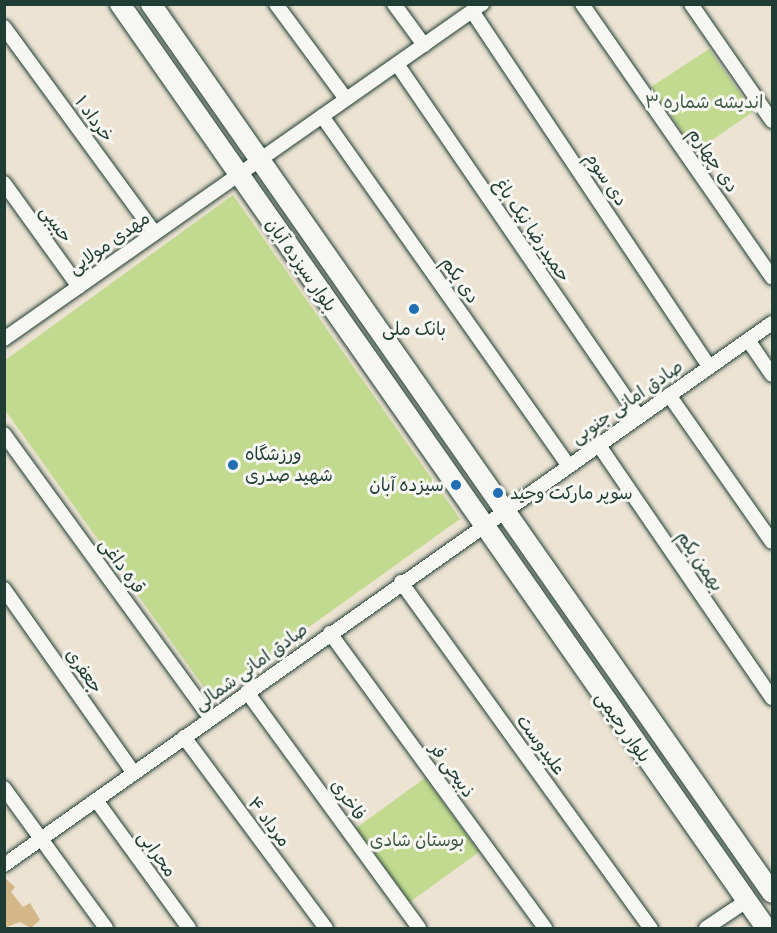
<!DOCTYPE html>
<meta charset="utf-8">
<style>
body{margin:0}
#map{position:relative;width:777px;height:933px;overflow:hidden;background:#ece3d2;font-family:"Patrick Hand","Playpen Sans Arabic",sans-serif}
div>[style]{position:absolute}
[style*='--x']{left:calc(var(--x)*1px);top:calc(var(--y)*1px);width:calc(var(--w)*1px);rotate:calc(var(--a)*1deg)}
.green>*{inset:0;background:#c2da90}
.building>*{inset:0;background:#d4b788}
.roads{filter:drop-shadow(0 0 2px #1f3d34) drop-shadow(0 0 2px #1f3d34)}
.street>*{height:14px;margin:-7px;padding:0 7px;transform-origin:7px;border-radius:7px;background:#f6f6f2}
.secondary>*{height:20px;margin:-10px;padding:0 10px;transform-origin:10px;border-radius:10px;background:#f6f6f2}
.dots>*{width:16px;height:16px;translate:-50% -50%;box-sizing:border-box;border:3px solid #f6f6f2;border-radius:50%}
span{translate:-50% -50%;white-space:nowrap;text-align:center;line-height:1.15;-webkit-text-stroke:6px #f6f6f2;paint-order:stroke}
.park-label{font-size:18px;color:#405c46}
.street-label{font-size:18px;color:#1f3d34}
.poi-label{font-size:18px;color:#1f3d34}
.left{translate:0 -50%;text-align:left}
.right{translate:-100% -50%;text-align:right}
.frame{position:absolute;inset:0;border:6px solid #1f3d34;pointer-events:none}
</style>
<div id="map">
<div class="green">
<i style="clip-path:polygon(709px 49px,753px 112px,696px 151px,651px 87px)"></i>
<i style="clip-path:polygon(233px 195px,460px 519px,211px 697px,5px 410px,4px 361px)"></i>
<i style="clip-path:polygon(425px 778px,479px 852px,410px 902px,356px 828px)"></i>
</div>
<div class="building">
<i style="clip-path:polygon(4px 877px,15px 887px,11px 892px,23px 907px,30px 903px,40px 920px,31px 928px,20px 922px,4px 928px)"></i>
</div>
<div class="roads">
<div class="street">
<i style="--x:276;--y:4;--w:118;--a:53.6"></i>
<i style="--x:394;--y:4;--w:51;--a:53.8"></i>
<i style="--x:582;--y:4;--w:333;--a:55.2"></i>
<i style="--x:691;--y:4;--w:142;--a:55.3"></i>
<i style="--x:472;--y:11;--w:428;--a:56.3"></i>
<i style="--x:4;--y:27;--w:255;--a:53.8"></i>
<i style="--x:397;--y:64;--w:427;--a:55.6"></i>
<i style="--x:322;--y:116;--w:427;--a:54.8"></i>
<i style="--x:4;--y:183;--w:128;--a:54.2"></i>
<i style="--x:4;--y:339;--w:584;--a:-35.02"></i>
<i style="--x:748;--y:340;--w:42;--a:55.6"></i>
<i style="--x:669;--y:395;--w:179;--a:55"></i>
<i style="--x:4;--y:434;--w:351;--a:54"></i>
<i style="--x:598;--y:444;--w:308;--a:55.6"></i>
<i style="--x:401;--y:582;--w:427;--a:54.2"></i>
<i style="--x:4;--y:589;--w:225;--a:54.8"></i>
<i style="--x:330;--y:633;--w:365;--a:53.9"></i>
<i style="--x:247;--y:692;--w:292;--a:53.9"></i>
<i style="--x:184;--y:737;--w:238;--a:53.4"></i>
<i style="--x:4;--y:788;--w:173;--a:53.9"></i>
<i style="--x:96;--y:800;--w:158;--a:54"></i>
<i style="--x:4;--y:865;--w:940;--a:-35.21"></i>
<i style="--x:706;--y:928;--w:47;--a:-33.7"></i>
</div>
<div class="secondary">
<i style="--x:120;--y:4;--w:1127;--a:55.04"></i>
<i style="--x:151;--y:4;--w:1084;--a:55.06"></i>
</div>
</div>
<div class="dots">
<i style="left:414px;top:309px;background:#1f6fb2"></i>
<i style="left:233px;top:465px;background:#1f6fb2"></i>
<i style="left:456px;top:485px;background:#1f6fb2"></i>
<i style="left:498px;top:493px;background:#1f6fb2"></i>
</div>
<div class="park-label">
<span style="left:704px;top:102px">اندیشه شماره ۳</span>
<span style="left:417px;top:840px">بوستان شادی</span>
</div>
<div class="street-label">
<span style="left:94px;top:119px;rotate:54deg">خرداد ۱</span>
<span style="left:713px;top:160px;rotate:55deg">دی چهارم</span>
<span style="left:606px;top:179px;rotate:56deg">دی سوم</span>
<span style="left:56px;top:224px;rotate:54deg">حبیبی</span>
<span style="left:532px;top:230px;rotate:56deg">حمیدرضا نیک باغ</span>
<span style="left:109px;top:243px;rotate:-35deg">مهدی مولایی</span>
<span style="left:301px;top:265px;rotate:55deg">بلوار سیزده آبان</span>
<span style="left:460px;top:280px;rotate:55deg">دی یکم</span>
<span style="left:627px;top:402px;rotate:-35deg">صادق امانی جنوبی</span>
<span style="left:700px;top:561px;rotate:56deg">بهمن یکم</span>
<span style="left:122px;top:566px;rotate:54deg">قره داغی</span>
<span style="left:251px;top:667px;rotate:-36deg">صادق امانی شمالی</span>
<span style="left:84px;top:671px;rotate:55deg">جعفری</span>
<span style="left:623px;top:727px;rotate:55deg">بلوار رحیمی</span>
<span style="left:541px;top:745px;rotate:54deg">علیدوست</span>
<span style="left:452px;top:770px;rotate:54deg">ذبیحی فر</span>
<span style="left:348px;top:800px;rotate:54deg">فاخری</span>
<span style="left:269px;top:822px;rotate:53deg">مرداد ۴</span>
<span style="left:157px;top:854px;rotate:54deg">محرابی</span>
</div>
<div class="poi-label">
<span style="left:414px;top:329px">بانک ملی</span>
<span class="left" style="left:245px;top:465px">ورزشگاه<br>شهید صدری</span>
<span class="right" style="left:444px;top:485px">سیزده آبان</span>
<span class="left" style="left:510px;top:493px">سوپر مارکت وحید</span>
</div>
<div class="frame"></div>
</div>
